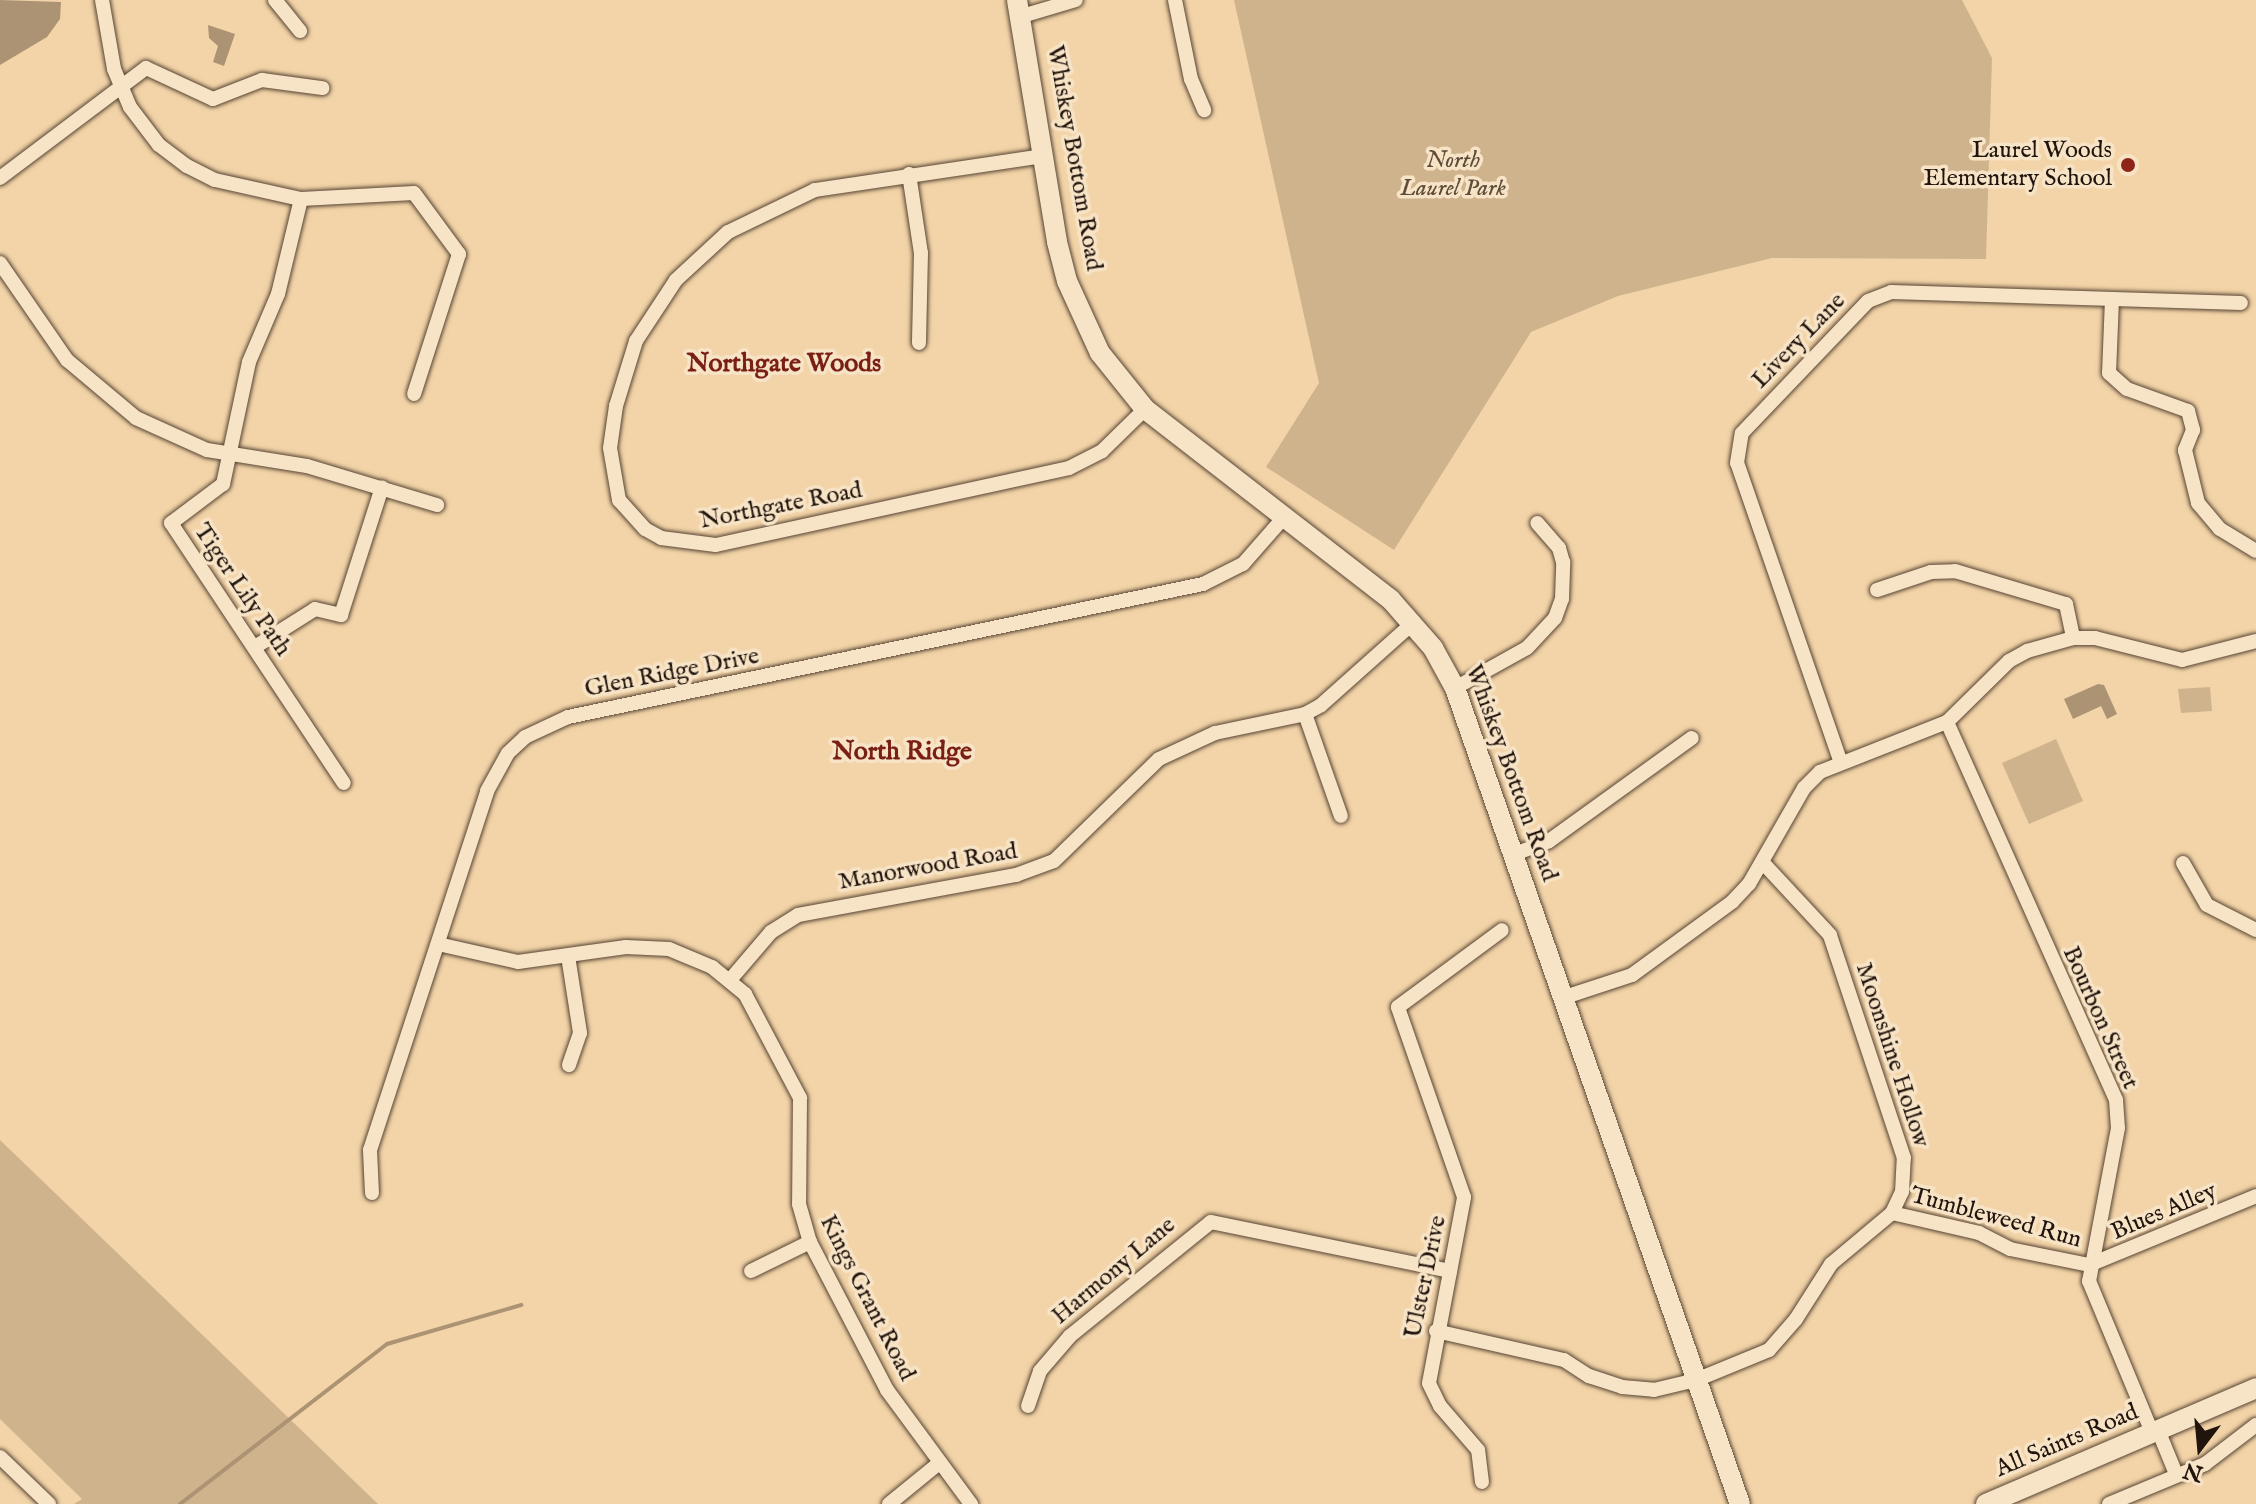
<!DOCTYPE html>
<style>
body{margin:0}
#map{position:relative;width:2256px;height:1504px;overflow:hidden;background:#f3d4a8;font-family:"IM FELL English",serif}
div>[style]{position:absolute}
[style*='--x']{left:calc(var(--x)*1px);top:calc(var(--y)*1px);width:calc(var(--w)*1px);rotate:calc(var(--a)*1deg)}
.green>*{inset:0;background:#cfb38d}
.water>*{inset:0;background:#ac9373}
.stream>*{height:4px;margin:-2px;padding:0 2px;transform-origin:2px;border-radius:2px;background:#ac9373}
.roads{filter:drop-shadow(0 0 2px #564433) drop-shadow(0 0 2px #564433)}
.street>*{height:14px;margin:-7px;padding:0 7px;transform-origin:7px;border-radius:7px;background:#f7e3c6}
.secondary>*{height:20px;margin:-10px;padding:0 10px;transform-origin:10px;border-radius:10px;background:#f7e3c6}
.dots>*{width:22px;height:22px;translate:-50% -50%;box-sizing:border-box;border:4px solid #f7e3c6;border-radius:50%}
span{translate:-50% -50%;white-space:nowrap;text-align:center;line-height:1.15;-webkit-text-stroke:7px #f7e3c6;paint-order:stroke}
.poi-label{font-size:24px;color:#21140c}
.right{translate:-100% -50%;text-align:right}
.street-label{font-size:24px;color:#21140c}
.park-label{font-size:24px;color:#5e4c39;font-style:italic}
.neighbourhood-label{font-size:26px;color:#7a1f14;font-weight:700}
.north{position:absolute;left:2160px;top:1408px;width:80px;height:80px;-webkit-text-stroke:6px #f7e3c6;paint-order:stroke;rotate:196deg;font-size:22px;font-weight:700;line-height:32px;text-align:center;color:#21140c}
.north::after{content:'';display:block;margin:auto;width:28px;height:36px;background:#21140c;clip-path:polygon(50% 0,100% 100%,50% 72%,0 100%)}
</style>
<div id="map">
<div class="green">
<i style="clip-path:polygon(1234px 0,1962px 0,1992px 58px,1986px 259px,1772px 258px,1618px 296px,1531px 332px,1394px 550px,1266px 467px,1319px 383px)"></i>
<i style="clip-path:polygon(2210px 687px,2212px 711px,2181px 713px,2178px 689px)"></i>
<i style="clip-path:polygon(2056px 739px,2083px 801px,2029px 824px,2002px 763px)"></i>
<i style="clip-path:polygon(0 1140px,378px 1504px,74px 1504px,82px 1499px,0 1419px)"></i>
</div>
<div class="water">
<i style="clip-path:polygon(0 0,61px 2px,60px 19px,47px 37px,0 65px)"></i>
<i style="clip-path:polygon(208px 25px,235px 34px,224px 66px,213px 62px,218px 46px,209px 38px)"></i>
<i style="clip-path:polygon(2098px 684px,2104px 685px,2117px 714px,2107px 719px,2101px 706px,2073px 719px,2064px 699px)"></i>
</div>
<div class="stream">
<i style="--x:180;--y:1504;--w:262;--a:-37.7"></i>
<i style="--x:387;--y:1344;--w:140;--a:-16.2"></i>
</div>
<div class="roads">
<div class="street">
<i style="--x:102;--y:0;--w:70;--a:80.1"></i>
<i style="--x:114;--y:69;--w:41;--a:67.2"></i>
<i style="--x:130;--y:107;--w:48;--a:52.7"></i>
<i style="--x:159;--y:145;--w:35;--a:37"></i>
<i style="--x:187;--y:166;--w:31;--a:27"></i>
<i style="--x:215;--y:180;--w:88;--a:12.5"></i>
<i style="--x:301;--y:199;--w:113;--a:-3"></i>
<i style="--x:414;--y:193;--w:76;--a:53.6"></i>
<i style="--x:459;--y:254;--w:147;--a:107.8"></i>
<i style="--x:275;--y:0;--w:40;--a:51"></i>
<i style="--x:1175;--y:0;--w:81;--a:78.6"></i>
<i style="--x:1191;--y:79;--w:34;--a:67"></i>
<i style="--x:1022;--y:16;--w:56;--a:-16.5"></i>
<i style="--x:1043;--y:156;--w:231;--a:171.5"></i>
<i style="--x:815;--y:190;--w:97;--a:154.2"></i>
<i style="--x:728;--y:232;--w:71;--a:137.3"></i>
<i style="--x:676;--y:280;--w:73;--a:123.3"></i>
<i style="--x:636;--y:341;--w:68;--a:107.1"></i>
<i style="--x:616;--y:406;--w:42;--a:98.1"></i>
<i style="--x:610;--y:448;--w:53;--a:80.2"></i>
<i style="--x:619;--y:500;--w:39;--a:48"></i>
<i style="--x:645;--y:529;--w:18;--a:29"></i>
<i style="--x:661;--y:538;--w:55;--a:7.3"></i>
<i style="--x:716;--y:545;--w:361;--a:-12.3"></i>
<i style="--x:1069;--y:468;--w:37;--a:-27"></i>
<i style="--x:1102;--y:451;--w:60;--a:-44.3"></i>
<i style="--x:909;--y:174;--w:80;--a:81.4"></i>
<i style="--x:921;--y:253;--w:90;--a:91.3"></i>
<i style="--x:0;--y:178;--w:183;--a:-37"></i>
<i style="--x:146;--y:68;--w:74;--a:24.8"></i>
<i style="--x:213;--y:99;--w:53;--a:-21.2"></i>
<i style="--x:262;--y:80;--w:61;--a:7.6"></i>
<i style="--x:301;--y:199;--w:98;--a:103.6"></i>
<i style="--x:278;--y:294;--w:74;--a:113.1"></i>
<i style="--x:249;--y:362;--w:125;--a:102"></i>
<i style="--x:223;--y:484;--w:65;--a:143.1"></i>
<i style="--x:171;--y:523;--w:312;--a:56.4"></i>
<i style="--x:0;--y:263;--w:118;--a:55.4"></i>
<i style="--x:67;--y:360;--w:90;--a:40"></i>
<i style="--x:136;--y:418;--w:78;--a:24.3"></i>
<i style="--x:207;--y:450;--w:101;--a:9.1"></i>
<i style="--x:307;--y:466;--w:136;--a:16.7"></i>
<i style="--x:2112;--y:299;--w:74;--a:92.3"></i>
<i style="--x:2109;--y:373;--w:24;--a:42"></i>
<i style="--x:2127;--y:389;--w:65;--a:19.8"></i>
<i style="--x:2188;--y:411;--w:20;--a:75"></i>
<i style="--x:2193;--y:430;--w:22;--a:112"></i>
<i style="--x:2185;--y:450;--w:55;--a:76.2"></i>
<i style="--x:2198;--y:503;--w:34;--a:50"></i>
<i style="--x:2220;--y:529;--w:42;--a:31.4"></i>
<i style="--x:1877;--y:590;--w:57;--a:-18.4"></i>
<i style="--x:1931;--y:572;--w:24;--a:-2"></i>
<i style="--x:1955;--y:571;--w:116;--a:16.6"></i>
<i style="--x:2066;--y:604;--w:35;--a:78"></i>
<i style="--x:255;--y:647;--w:71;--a:-32.3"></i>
<i style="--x:315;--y:609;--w:27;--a:13"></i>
<i style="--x:341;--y:615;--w:134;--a:-72.2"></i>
<i style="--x:1455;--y:688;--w:82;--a:-29.1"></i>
<i style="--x:1527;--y:648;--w:41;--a:-47"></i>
<i style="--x:1555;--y:618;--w:20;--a:-70"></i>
<i style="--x:1562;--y:599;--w:37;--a:-88"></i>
<i style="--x:1563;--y:562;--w:15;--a:-106"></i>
<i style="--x:1559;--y:548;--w:33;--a:-131"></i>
<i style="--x:1305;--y:714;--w:108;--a:70.6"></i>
<i style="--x:1947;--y:722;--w:414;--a:65.9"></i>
<i style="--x:2116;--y:1100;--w:28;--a:86"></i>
<i style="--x:2118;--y:1128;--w:156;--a:100.7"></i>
<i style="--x:2089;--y:1281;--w:164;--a:67.4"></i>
<i style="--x:1840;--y:760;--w:314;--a:-109.1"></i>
<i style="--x:1737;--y:463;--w:30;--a:-81"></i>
<i style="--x:1742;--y:433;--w:182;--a:-46.3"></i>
<i style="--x:1868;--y:301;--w:25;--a:-21"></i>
<i style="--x:1891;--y:292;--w:350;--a:1.8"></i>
<i style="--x:1514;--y:854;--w:37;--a:-20"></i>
<i style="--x:1549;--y:841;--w:176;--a:-35.8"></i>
<i style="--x:2183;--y:863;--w:48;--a:60.3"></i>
<i style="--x:2207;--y:905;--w:55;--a:27"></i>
<i style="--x:438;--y:944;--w:82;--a:12.7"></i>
<i style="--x:518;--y:962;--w:109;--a:-7.9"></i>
<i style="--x:626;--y:947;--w:43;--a:2.7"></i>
<i style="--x:669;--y:949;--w:47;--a:22.7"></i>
<i style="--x:712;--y:967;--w:43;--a:39.3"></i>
<i style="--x:745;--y:994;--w:118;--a:62.1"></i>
<i style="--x:800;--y:1098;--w:106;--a:90.5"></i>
<i style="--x:799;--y:1204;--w:40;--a:74"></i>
<i style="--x:810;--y:1242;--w:167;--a:62.5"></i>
<i style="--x:887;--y:1390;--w:142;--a:53.6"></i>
<i style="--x:568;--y:956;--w:78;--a:81.1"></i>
<i style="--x:580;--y:1033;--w:34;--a:109"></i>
<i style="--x:730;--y:980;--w:63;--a:-49.5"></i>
<i style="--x:771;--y:932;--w:32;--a:-32"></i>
<i style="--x:798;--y:915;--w:222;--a:-10.4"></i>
<i style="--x:1016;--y:875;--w:40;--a:-20.2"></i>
<i style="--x:1054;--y:861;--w:146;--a:-44.2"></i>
<i style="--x:1159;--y:759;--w:62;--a:-24.9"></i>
<i style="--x:1215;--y:733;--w:92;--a:-11.9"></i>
<i style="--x:1305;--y:714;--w:18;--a:-29"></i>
<i style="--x:1321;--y:705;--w:123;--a:-41.7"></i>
<i style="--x:1565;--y:997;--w:71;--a:-18.2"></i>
<i style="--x:1632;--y:975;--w:124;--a:-36.1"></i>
<i style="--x:1732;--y:902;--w:25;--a:-47"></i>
<i style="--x:1749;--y:884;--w:111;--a:-60.2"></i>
<i style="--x:1804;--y:788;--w:23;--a:-45"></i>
<i style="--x:1820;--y:772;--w:136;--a:-21.5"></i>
<i style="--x:1947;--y:722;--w:87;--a:-44.5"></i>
<i style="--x:2009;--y:661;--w:21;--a:-29"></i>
<i style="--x:2027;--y:651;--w:48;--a:-15.8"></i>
<i style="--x:2073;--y:638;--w:22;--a:0"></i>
<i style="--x:2095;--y:638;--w:90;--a:14.2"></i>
<i style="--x:2182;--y:660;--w:76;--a:-14.4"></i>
<i style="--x:372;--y:1193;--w:43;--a:-92.7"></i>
<i style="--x:370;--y:1150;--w:378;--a:-71.9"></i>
<i style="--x:487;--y:791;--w:43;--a:-61.1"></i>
<i style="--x:508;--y:753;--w:23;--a:-43"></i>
<i style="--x:525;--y:737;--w:47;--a:-24.9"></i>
<i style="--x:568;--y:717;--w:649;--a:-11.83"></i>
<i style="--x:1203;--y:584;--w:45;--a:-26.6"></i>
<i style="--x:1243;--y:564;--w:64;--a:-48.8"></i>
<i style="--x:1892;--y:1213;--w:89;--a:12.9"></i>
<i style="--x:1979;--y:1233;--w:35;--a:27"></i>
<i style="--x:2010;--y:1249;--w:81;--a:11.4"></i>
<i style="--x:2089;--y:1265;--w:181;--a:-22.4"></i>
<i style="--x:751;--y:1271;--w:66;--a:-26.2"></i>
<i style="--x:1436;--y:1331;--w:131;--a:12.8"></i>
<i style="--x:1564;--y:1360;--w:30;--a:33"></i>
<i style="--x:1589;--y:1376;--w:35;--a:18"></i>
<i style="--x:1622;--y:1387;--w:32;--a:5"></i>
<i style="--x:1654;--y:1390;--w:43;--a:-13.4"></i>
<i style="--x:1696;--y:1380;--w:79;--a:-22.3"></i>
<i style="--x:1769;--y:1350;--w:41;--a:-48.9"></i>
<i style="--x:1796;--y:1319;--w:65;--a:-57.5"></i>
<i style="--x:1831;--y:1264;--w:80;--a:-39.9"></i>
<i style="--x:1892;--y:1213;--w:23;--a:-65"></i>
<i style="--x:1902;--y:1192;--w:34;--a:-87"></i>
<i style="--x:1904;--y:1158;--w:235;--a:-108.4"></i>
<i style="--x:1830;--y:935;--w:98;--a:-132.9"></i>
<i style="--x:1028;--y:1406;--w:37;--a:-71"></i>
<i style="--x:1040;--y:1371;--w:46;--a:-49.4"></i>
<i style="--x:1070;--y:1336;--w:181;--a:-39"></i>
<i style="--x:1211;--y:1222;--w:244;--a:11.6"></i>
<i style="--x:2158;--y:1430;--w:48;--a:67.8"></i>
<i style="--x:0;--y:1457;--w:68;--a:43.8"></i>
<i style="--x:1482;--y:1482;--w:32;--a:-97"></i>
<i style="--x:1478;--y:1450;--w:58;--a:-130.8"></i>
<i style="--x:1440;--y:1406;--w:25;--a:-116"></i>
<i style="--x:1429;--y:1383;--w:189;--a:-79.3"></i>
<i style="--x:1464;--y:1197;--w:201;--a:-109.2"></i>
<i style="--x:1398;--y:1007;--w:129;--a:-36.5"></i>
<i style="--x:889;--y:1504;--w:63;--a:-39.2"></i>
<i style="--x:2109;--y:1504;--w:104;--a:-22.6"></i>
<i style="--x:2205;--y:1464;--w:64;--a:-37.4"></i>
</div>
<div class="secondary">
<i style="--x:1017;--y:0;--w:245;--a:80.6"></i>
<i style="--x:1057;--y:242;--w:40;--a:75.6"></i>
<i style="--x:1067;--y:281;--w:79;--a:65.4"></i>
<i style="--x:1100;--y:353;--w:72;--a:51.2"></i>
<i style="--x:1145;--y:409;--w:311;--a:37.8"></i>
<i style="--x:1391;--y:600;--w:64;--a:48.8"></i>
<i style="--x:1433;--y:648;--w:46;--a:61.2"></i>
<i style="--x:1455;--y:688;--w:864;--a:70.75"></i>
<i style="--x:1986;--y:1504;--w:294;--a:-23.2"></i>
</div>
</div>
<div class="dots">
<i style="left:2128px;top:165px;background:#8f2418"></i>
</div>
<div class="poi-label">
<span class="right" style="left:2112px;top:165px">Laurel Woods<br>Elementary School</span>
</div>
<div class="street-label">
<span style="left:1074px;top:158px;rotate:80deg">Whiskey Bottom Road</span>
<span style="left:1799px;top:341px;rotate:-46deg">Livery Lane</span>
<span style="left:781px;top:506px;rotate:-11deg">Northgate Road</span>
<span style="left:242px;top:590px;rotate:56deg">Tiger Lily Path</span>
<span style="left:672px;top:673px;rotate:-11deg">Glen Ridge Drive</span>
<span style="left:1511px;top:773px;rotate:70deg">Whiskey Bottom Road</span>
<span style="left:928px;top:867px;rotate:-10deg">Manorwood Road</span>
<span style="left:2100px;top:1018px;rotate:66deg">Bourbon Street</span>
<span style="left:1892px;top:1055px;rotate:72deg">Moonshine Hollow</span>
<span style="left:2164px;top:1212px;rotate:-23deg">Blues Alley</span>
<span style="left:1996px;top:1218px;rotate:15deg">Tumbleweed Run</span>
<span style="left:1114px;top:1271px;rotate:-40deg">Harmony Lane</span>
<span style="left:1426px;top:1277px;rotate:-78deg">Ulster Drive</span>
<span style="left:867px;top:1298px;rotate:63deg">Kings Grant Road</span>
<span style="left:2067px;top:1441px;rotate:-23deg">All Saints Road</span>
</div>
<div class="park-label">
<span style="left:1453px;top:175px">North<br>Laurel Park</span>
</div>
<div class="neighbourhood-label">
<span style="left:784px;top:364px">Northgate Woods</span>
<span style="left:902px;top:752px">North Ridge</span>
</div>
<div class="north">N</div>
</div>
